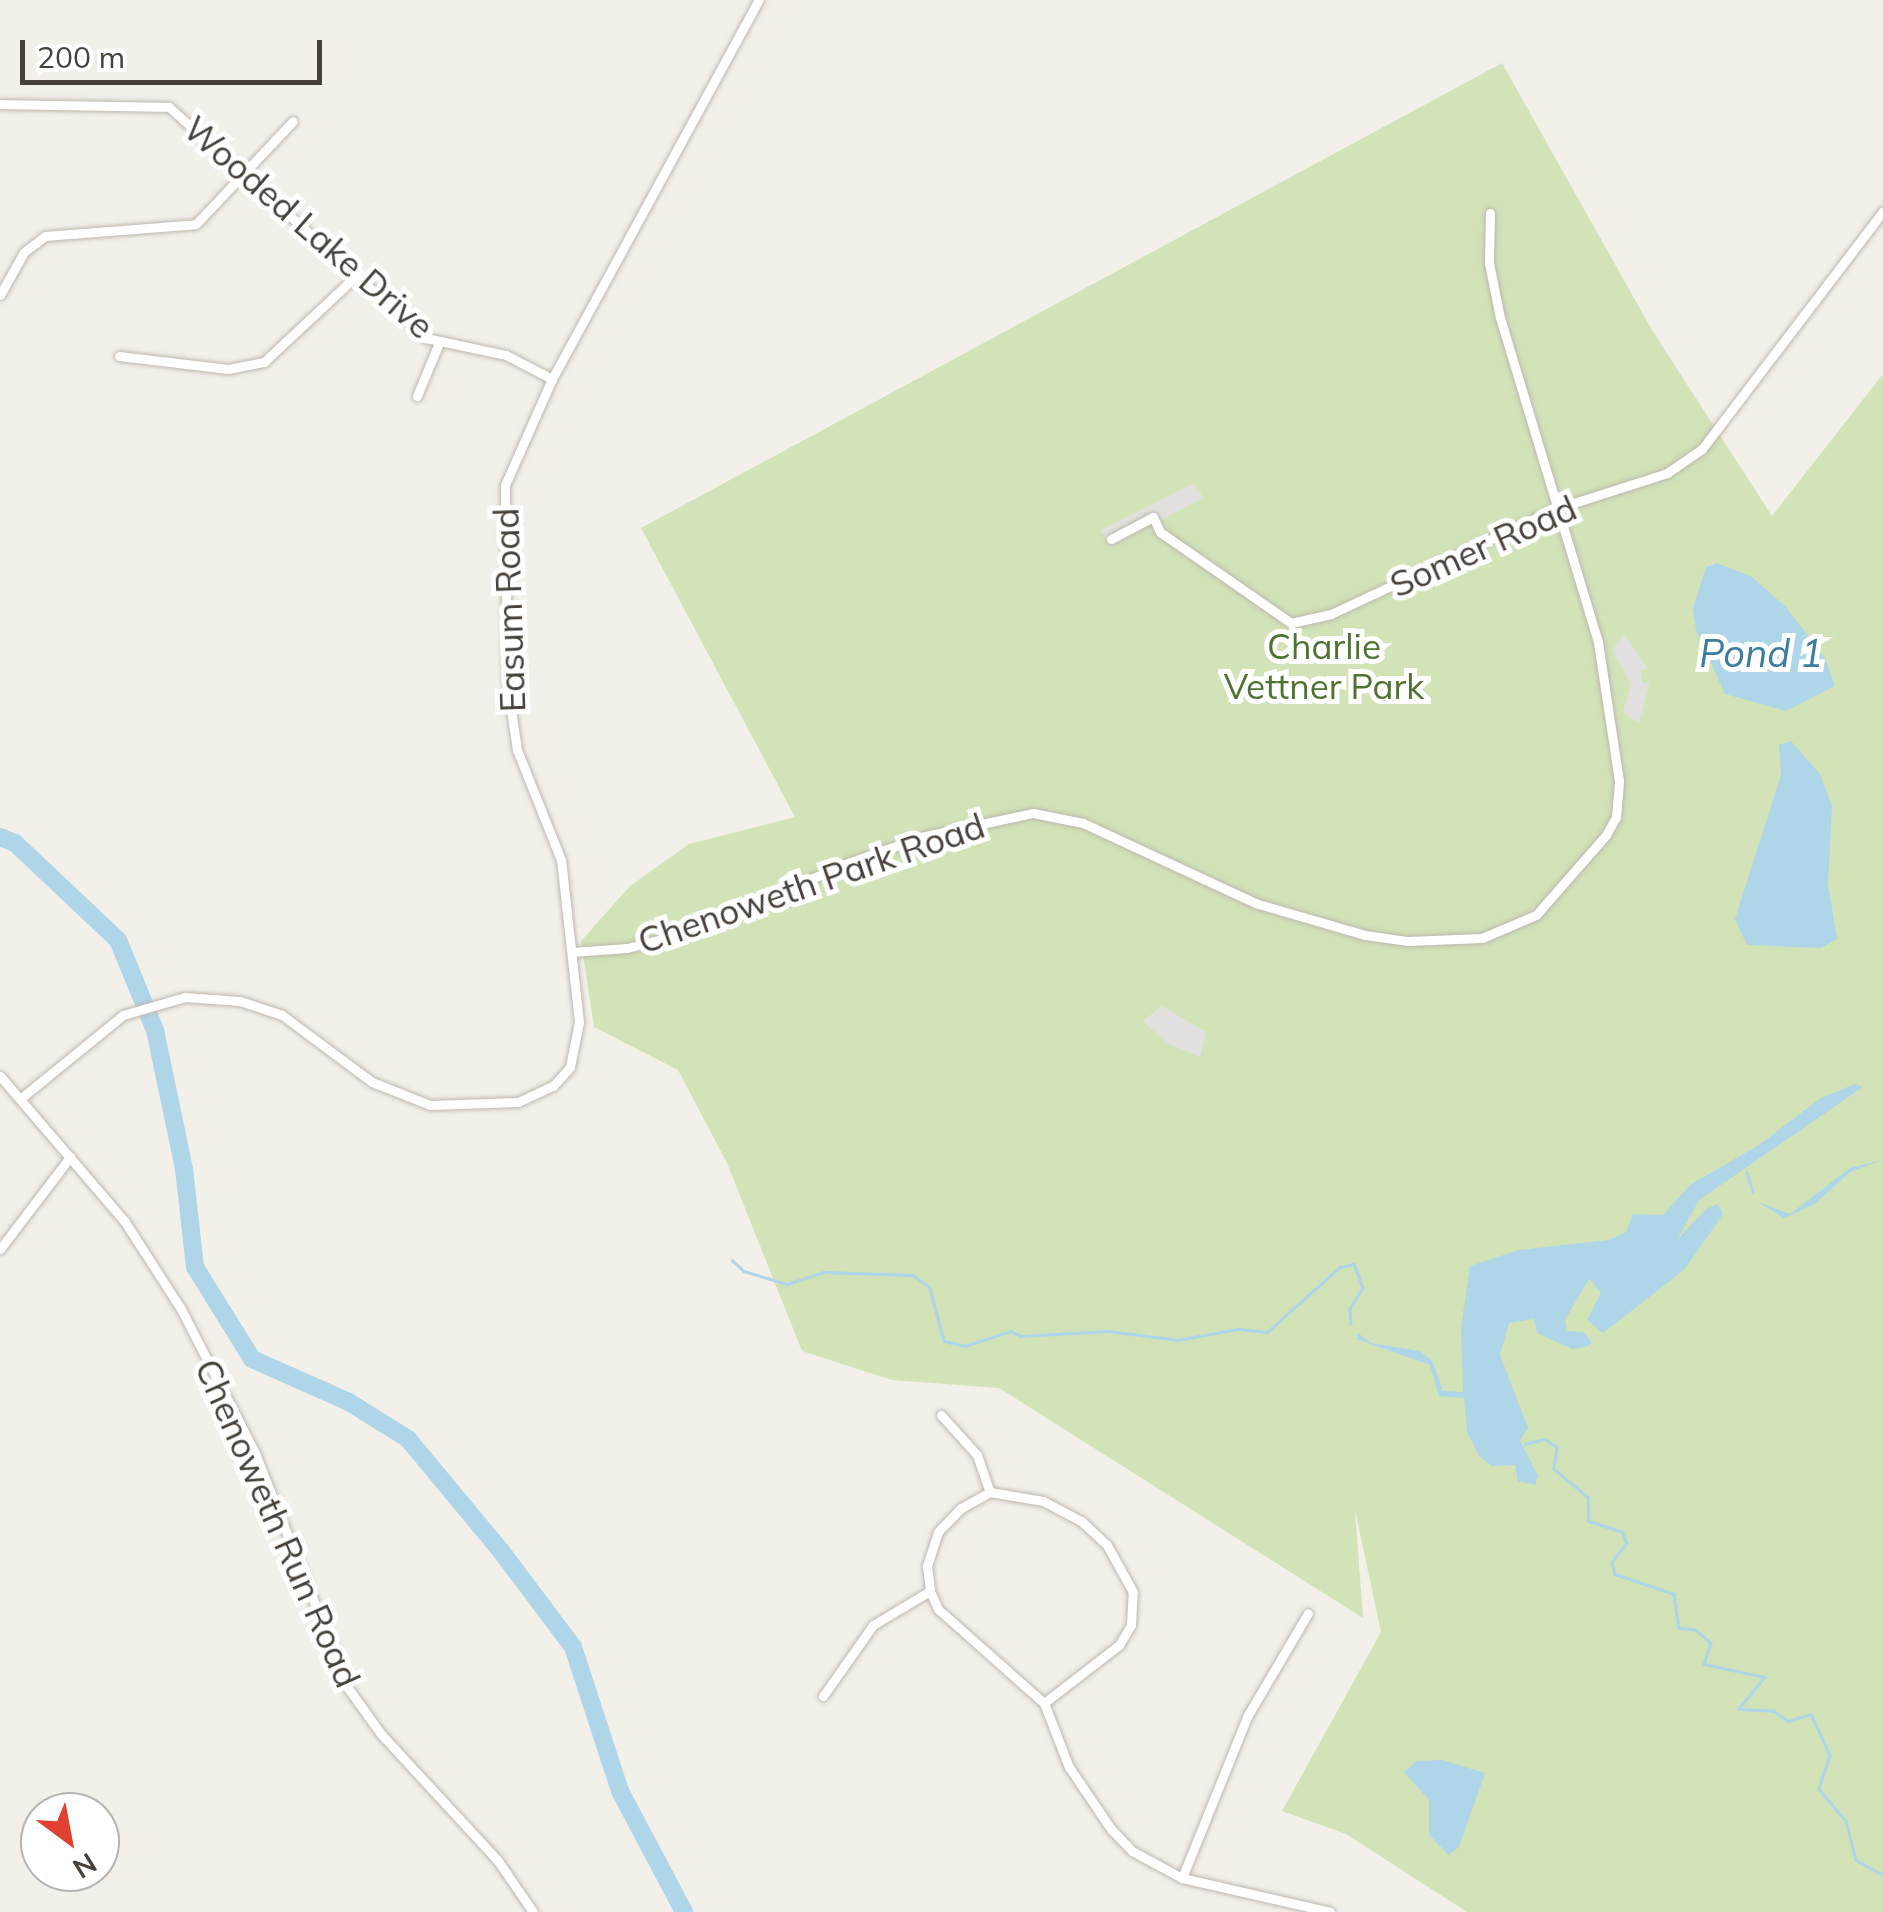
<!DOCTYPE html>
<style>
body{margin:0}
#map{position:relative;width:1883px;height:1912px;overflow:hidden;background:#f3f0ea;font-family:Mulish,sans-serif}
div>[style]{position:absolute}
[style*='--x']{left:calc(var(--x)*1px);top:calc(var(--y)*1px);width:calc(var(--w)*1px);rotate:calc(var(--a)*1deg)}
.green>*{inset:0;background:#d2e3b8}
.parking>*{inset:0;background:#e2e0de}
.water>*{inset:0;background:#aed5e8}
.stream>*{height:2.5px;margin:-1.25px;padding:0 1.25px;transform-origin:1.25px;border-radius:1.25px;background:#aed5e8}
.river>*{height:18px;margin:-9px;padding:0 9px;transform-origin:9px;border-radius:9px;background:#aed5e8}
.roads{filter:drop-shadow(0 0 2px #beb7ae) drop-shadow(0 0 2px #beb7ae)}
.street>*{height:9px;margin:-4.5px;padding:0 4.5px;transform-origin:4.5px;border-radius:4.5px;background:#fff}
span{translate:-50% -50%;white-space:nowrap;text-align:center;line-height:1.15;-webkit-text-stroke:10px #fff;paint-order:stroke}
.street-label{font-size:35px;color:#464039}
.park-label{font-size:35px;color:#4f7233}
.water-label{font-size:38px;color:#3c7c9f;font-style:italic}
.north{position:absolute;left:20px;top:1792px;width:100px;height:100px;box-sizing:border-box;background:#fff;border:2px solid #b5b3b0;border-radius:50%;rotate:148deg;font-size:28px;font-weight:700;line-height:40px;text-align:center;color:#464039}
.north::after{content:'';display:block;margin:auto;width:35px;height:45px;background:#e14133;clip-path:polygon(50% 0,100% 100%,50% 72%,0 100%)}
.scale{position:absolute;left:20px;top:40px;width:302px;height:45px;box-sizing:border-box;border:5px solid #464039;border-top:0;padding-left:12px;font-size:30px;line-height:35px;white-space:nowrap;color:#464039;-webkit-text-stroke:8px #fff;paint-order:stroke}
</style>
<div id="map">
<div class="green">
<i style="clip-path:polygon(1502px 63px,1652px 330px,1772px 516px,1883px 374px,1883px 1912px,1467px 1912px,1346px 1834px,1282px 1811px,1381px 1632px,1355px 1510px,1363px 1618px,999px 1388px,892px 1380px,802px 1351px,727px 1163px,678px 1070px,594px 1027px,581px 941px,630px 886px,689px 844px,795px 817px,641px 528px)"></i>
</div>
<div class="parking">
<i style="clip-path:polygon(1195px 483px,1203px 498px,1111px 547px,1101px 530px)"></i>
<i style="clip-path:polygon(1624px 634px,1648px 669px,1641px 671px,1642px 683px,1650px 683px,1639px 723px,1623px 712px,1631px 684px,1612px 650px)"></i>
<i style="clip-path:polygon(1162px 1006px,1206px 1032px,1200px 1057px,1167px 1043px,1143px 1021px)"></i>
</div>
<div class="water">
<i style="clip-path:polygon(1717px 563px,1752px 577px,1786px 607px,1825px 658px,1835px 686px,1786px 711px,1725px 694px,1696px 630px,1693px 608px,1706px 567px)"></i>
<i style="clip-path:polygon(1791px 741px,1820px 774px,1832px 806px,1828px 884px,1837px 939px,1821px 948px,1747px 945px,1735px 919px,1781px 775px,1779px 745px)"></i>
<i style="clip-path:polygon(1855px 1084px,1863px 1087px,1699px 1200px,1677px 1240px,1706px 1209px,1718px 1204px,1723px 1214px,1684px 1270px,1603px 1333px,1587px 1320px,1601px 1293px,1589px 1279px,1565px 1320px,1567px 1331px,1584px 1332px,1592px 1343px,1586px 1347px,1572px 1349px,1537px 1333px,1534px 1319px,1509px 1323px,1500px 1355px,1528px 1428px,1520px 1440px,1538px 1476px,1535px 1485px,1518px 1481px,1515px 1465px,1492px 1466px,1479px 1456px,1467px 1432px,1464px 1398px,1439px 1396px,1430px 1365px,1357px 1339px,1358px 1333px,1371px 1343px,1420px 1351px,1433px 1362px,1443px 1391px,1463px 1392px,1461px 1328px,1470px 1266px,1519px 1250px,1609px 1240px,1626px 1232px,1633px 1214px,1663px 1215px,1690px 1185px,1759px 1145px,1821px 1098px)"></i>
<i style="clip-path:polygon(1883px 1160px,1850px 1172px,1815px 1204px,1784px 1218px,1758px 1202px,1790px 1214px,1850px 1168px)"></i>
<i style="clip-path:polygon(1442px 1760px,1485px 1773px,1459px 1847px,1449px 1855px,1429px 1835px,1429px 1800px,1404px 1772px,1417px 1761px)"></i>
</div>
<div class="stream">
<i style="--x:1747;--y:1172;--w:21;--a:73"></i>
<i style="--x:732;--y:1260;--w:16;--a:43"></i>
<i style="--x:744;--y:1271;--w:45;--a:16.8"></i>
<i style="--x:787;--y:1284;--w:38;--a:-18"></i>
<i style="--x:823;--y:1272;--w:90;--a:1.9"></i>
<i style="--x:913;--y:1275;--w:21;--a:37"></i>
<i style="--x:930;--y:1288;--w:55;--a:75.2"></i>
<i style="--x:944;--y:1341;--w:22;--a:13"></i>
<i style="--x:965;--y:1346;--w:48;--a:-18.1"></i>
<i style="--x:1011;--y:1331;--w:11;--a:27"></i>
<i style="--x:1021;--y:1336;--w:87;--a:-3.3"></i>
<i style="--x:1108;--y:1331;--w:71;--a:7.3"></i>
<i style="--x:1178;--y:1340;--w:61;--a:-10.4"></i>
<i style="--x:1238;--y:1329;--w:29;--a:6"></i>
<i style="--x:1267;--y:1332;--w:98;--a:-41.7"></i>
<i style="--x:1340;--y:1267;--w:14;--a:-12"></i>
<i style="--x:1354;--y:1264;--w:26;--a:69"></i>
<i style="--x:1363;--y:1288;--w:25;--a:122"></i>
<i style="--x:1350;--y:1309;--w:15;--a:86"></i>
<i style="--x:1525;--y:1444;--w:21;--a:-14"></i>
<i style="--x:1545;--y:1439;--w:14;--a:34"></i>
<i style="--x:1557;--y:1447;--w:22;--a:98"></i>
<i style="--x:1554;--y:1469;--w:44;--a:39.5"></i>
<i style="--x:1588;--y:1497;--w:24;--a:88"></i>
<i style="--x:1589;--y:1521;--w:35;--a:18"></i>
<i style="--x:1622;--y:1532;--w:12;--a:66"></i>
<i style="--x:1627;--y:1543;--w:24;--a:128"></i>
<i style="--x:1612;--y:1562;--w:12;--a:76"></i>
<i style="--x:1615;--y:1574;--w:62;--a:18.7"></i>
<i style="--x:1674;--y:1594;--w:34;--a:82"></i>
<i style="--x:1679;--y:1628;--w:16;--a:4"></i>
<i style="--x:1695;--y:1629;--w:21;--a:41"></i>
<i style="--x:1711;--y:1643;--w:22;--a:108"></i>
<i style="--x:1704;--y:1664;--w:62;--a:12"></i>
<i style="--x:1765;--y:1677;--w:41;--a:129.1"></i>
<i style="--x:1739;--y:1709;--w:35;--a:3"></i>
<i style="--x:1774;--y:1711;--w:17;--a:36"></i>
<i style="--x:1788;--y:1721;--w:24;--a:-17"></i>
<i style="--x:1811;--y:1714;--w:45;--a:65.1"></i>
<i style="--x:1830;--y:1755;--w:36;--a:108"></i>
<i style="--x:1819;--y:1789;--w:42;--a:49.8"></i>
<i style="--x:1846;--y:1821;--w:40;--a:75.6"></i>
<i style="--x:1856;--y:1860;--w:31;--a:29"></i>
</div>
<div class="river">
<i style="--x:0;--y:837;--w:16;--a:22"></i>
<i style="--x:15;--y:843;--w:141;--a:43.3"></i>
<i style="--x:118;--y:940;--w:97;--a:67.7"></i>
<i style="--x:155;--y:1030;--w:142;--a:78.2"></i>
<i style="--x:184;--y:1169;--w:99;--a:83.6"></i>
<i style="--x:195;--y:1267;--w:108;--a:58.2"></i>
<i style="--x:252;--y:1359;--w:106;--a:23.9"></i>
<i style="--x:349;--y:1402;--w:70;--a:32.1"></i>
<i style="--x:408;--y:1439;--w:146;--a:50.3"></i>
<i style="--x:501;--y:1551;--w:120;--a:53.1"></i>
<i style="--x:573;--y:1647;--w:151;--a:71.9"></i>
<i style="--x:620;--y:1791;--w:137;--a:62.1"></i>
</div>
<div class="roads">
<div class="street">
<i style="--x:0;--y:104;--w:169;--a:1"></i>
<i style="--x:169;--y:107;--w:346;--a:42"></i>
<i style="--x:426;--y:338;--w:82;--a:12"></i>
<i style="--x:506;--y:355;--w:52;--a:27.6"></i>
<i style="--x:0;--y:295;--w:49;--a:-60.8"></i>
<i style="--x:24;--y:252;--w:26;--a:-37"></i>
<i style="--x:45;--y:236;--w:151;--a:-4.5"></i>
<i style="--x:196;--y:224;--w:141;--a:-46.7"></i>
<i style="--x:119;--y:356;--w:110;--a:6.8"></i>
<i style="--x:228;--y:369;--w:37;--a:-11"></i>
<i style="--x:264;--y:362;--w:127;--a:-43.1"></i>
<i style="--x:417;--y:396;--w:57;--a:-67.5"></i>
<i style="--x:1111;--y:539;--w:47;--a:-27.6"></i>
<i style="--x:1153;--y:517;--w:17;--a:65"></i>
<i style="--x:1160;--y:532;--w:160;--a:34.8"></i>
<i style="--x:1291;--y:623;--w:41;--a:-12.7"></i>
<i style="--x:1331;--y:614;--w:247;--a:-25.1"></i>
<i style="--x:1555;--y:509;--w:118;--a:-17.8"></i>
<i style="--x:1667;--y:473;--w:42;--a:-34.4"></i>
<i style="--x:1702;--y:449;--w:299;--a:-52.7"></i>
<i style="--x:572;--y:952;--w:55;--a:-4.2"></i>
<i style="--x:627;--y:948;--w:61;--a:-14.3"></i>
<i style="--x:686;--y:933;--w:176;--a:-23.4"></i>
<i style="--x:848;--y:863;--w:77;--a:-19.6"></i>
<i style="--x:921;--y:837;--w:115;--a:-12.1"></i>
<i style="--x:1033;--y:813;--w:51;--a:11.3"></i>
<i style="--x:1083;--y:823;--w:190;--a:24.9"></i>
<i style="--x:1255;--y:903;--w:115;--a:16.2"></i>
<i style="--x:1365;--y:935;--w:42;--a:8.1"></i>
<i style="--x:1407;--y:941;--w:75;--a:-2.3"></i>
<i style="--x:1482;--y:938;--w:59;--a:-23.1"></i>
<i style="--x:1536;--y:915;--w:106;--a:-48.8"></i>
<i style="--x:1606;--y:835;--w:21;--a:-61"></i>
<i style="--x:1616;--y:817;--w:36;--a:-85"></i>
<i style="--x:1619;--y:781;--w:141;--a:-98.6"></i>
<i style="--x:1598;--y:642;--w:338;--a:-106.8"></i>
<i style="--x:1500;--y:318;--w:56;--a:-101.3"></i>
<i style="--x:1489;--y:263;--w:50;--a:-88.9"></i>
<i style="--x:0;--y:1076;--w:192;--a:49.4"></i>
<i style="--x:125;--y:1222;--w:103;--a:57.2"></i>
<i style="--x:181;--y:1309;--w:162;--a:62.8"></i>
<i style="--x:255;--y:1453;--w:253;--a:68.4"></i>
<i style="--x:348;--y:1688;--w:57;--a:54.3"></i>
<i style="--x:381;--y:1734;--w:173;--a:47.3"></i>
<i style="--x:498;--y:1861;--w:62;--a:55.5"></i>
<i style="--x:20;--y:1099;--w:133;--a:-39.2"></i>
<i style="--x:123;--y:1015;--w:65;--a:-16.2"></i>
<i style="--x:185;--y:997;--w:55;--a:4.2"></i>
<i style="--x:240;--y:1001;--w:44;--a:18.4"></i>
<i style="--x:282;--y:1015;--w:112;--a:36.7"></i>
<i style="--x:372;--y:1082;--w:62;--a:21.6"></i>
<i style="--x:430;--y:1105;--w:88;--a:-2"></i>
<i style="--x:518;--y:1102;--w:38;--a:-25"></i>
<i style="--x:553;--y:1086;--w:25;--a:-48"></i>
<i style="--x:570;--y:1067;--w:46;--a:-78.7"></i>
<i style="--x:579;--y:1022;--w:163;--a:-96.3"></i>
<i style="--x:561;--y:860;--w:118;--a:-111.8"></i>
<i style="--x:517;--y:750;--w:69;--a:-98.4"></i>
<i style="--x:507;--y:682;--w:197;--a:-90.6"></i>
<i style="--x:505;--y:485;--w:116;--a:-66.1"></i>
<i style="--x:552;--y:379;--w:432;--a:-61.4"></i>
<i style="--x:0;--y:1249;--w:116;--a:-52.7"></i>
<i style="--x:941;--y:1415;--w:54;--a:48"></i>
<i style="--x:977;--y:1455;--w:39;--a:71"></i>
<i style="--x:823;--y:1696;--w:87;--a:-54.8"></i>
<i style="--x:873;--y:1625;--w:66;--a:-30.8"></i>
<i style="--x:1044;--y:1703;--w:95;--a:-37.7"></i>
<i style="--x:1119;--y:1645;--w:23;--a:-59"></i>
<i style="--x:1131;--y:1625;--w:33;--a:-87"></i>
<i style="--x:1133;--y:1592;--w:54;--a:-119"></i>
<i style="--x:1107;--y:1545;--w:35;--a:-137"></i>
<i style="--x:1081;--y:1521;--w:43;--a:-152.2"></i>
<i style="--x:1043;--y:1501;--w:54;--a:-170.4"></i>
<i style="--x:990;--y:1492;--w:33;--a:151"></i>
<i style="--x:961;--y:1508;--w:33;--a:134"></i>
<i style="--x:938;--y:1532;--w:36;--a:108"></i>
<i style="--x:927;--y:1566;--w:25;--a:83"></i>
<i style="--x:930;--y:1591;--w:20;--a:66"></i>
<i style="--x:938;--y:1609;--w:142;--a:41.6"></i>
<i style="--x:1044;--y:1703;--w:69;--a:68.7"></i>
<i style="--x:1069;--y:1767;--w:75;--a:55.9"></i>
<i style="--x:1111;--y:1829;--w:30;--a:46"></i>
<i style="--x:1132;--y:1851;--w:57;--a:28.4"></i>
<i style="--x:1182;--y:1878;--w:152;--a:12.9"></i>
<i style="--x:1182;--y:1878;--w:176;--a:-68"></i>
<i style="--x:1248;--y:1715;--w:118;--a:-59.5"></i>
</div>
</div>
<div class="street-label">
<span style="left:309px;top:227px;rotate:41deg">Wooded Lake Drive</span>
<span style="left:1483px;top:546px;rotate:-24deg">Somer Road</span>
<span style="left:509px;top:610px;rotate:-92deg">Easum Road</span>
<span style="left:811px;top:883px;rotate:-19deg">Chenoweth Park Road</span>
<span style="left:278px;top:1523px;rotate:66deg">Chenoweth Run Road</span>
</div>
<div class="park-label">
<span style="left:1324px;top:666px">Charlie<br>Vettner Park</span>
</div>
<div class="water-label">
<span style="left:1761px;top:654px">Pond 1</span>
</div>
<div class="north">N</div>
<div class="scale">200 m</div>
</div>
